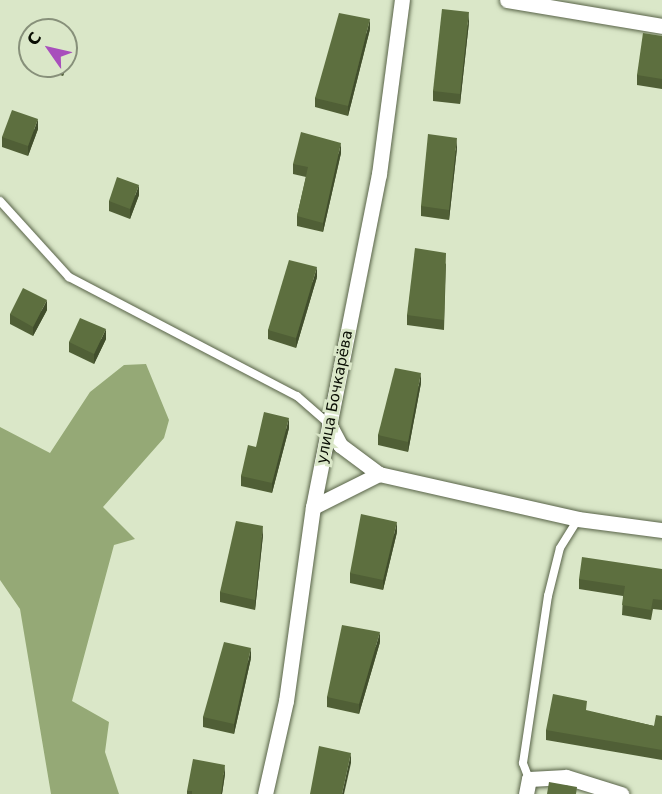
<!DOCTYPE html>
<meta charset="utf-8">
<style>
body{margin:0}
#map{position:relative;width:662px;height:794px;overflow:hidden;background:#dae7c8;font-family:"DejaVu Sans",sans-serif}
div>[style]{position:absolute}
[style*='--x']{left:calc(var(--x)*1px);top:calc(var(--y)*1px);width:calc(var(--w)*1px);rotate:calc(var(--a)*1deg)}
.forest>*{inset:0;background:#95a976}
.roads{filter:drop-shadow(0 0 2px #586348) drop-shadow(0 0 2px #586348)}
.service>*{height:8px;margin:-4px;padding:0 4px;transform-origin:4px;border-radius:4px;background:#fff}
.minor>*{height:15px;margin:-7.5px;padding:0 7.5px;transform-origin:7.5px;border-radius:7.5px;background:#fff}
.wall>*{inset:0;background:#505f36}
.shaded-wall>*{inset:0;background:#414e2c}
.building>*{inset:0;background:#5d6f3f}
span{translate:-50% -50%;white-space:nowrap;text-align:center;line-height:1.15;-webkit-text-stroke:6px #dae7c8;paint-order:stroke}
.street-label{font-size:15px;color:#0a0e04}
.north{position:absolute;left:18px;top:18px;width:60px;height:60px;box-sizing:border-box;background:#dae7c8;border:2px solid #87907a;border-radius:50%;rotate:304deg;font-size:16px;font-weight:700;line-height:24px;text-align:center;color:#0a0e04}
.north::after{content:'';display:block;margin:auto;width:21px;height:27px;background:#a84fbc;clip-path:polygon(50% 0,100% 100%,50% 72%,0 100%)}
</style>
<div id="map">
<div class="forest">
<i style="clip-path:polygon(146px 364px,169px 420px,164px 438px,103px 507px,135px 539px,114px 545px,72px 701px,109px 722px,105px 752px,119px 794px,51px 794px,20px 609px,0 580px,0 427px,50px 453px,90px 392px,124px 365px)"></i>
</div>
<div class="roads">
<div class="service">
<i style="--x:0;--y:201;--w:103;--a:47.8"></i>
<i style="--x:69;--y:277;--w:257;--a:27.6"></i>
<i style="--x:297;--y:396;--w:43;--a:41.2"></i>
<i style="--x:529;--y:779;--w:17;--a:-111"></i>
<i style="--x:523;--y:763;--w:169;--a:-81.5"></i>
<i style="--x:548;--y:596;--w:49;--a:-76"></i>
<i style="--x:560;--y:548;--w:34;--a:-58"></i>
</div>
<div class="minor">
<i style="--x:507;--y:0;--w:157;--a:9.5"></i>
<i style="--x:329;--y:424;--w:24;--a:62"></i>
<i style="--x:340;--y:445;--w:49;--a:36.6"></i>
<i style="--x:313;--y:507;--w:74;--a:-26.6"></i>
<i style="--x:379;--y:474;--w:204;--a:12.7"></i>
<i style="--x:578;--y:519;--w:85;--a:7.5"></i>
<i style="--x:265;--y:794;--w:95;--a:-77.3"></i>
<i style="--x:286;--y:701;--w:196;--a:-82.1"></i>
<i style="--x:313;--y:507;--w:339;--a:-78.8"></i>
<i style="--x:379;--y:174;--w:176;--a:-82.5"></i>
<i style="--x:526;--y:794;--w:15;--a:-79"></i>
<i style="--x:529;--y:779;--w:37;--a:-3"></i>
<i style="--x:566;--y:777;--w:58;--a:17.2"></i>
</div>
</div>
<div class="wall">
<i style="clip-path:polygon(469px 22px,460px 104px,433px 101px,433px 91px)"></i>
<i style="clip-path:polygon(370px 29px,348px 116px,315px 107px,315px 98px)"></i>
<i style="clip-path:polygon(662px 36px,662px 89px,637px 85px,637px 75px)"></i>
<i style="clip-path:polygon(32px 66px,66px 66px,63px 76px)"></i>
<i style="clip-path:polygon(38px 129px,28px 156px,2px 147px,2px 137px)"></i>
<i style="clip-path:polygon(457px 148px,449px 220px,421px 216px,421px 206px)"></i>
<i style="clip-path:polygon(341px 153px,323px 232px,297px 226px,297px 216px,306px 177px,293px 174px,293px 164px)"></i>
<i style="clip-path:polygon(139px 195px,130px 219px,109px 211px,109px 201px)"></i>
<i style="clip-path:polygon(446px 263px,444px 330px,407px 325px,407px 315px)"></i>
<i style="clip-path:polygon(317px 277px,296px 348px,268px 339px,268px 330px)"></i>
<i style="clip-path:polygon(47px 310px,33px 336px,10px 324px,10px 314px)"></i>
<i style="clip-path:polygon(106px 339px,94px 364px,69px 352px,69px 342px)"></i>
<i style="clip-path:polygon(421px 383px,408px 452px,378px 445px,378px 435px)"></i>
<i style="clip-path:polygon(289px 428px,272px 493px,241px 486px,241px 476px,256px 447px)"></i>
<i style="clip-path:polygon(397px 532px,383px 590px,350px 583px,350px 573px)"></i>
<i style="clip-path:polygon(263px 535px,255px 610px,220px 602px,220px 592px)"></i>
<i style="clip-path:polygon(662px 569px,662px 610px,653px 609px,651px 620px,622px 615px,623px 596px,579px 589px,579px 579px)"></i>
<i style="clip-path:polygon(380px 642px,359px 714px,327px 707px,327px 697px)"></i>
<i style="clip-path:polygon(251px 658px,234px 734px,203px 727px,203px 717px)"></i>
<i style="clip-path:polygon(587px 711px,654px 726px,662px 716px,662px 760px,546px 740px,546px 730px)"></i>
<i style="clip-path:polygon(225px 774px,222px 794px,187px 794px,187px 791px)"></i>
</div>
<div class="shaded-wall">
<i style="clip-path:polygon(469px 12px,469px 22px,460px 104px,460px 94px)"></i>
<i style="clip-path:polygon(370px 19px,370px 29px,348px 116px,348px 106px)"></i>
<i style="clip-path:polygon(68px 49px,68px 59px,66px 65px,66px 55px)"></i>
<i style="clip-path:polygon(63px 66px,66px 66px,63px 76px)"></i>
<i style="clip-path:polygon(38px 119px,38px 129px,28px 156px,28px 146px)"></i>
<i style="clip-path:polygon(457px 138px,457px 148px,449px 220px,449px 210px)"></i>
<i style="clip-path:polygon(341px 143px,341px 153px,323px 232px,323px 223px)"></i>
<i style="clip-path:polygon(139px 185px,139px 195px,130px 219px,130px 209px)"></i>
<i style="clip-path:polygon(317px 267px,317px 277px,296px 348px,296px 338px)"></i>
<i style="clip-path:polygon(47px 300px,47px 310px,33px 336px,33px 327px)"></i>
<i style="clip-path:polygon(106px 329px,106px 339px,94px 364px,94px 354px)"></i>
<i style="clip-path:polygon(421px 373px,421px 383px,408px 452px,408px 442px)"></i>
<i style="clip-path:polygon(289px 418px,289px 428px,272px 493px,272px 483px)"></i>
<i style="clip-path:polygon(397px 522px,397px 532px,383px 590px,383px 580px)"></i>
<i style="clip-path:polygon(263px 526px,263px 535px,255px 610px,255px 600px)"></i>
<i style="clip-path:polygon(380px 632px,380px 642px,359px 714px,359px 704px)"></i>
<i style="clip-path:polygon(251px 648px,251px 658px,234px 734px,234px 724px)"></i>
<i style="clip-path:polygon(351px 753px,351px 763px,344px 794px,342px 794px)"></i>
<i style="clip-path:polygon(225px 765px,225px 774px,222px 794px,221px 794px)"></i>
</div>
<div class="building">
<i style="clip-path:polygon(442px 9px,469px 12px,460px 94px,433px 91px)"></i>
<i style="clip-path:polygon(339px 13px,370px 19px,348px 106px,315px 98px)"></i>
<i style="clip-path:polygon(643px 33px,662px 36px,662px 79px,637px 75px)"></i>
<i style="clip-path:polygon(12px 110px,38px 119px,28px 146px,2px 137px)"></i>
<i style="clip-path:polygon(301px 132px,341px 143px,323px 223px,297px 216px,308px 167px,293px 164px)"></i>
<i style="clip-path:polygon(428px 134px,457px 138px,449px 210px,421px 206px)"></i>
<i style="clip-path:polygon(117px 177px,139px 185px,130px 209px,109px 201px)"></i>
<i style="clip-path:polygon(415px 248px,446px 253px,444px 320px,407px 315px)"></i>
<i style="clip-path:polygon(289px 260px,317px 267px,296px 338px,268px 330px)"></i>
<i style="clip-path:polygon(23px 288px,47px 300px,33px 327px,10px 314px)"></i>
<i style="clip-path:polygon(80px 318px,106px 329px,94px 354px,69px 342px)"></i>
<i style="clip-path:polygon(395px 368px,421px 373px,408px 442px,378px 435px)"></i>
<i style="clip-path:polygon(264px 412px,289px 418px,272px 483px,241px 476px,248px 445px,256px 447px)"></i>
<i style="clip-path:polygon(361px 514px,397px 522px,383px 580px,350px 573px)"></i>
<i style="clip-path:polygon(236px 521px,263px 526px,255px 600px,220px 592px)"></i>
<i style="clip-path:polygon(582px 557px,662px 569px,662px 600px,653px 599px,651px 610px,622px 605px,625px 586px,579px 579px)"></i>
<i style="clip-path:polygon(342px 625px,380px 632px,359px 704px,327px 697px)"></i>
<i style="clip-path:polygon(224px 642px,251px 648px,234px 724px,203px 717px)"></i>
<i style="clip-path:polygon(553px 694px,587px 701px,586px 710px,654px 726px,656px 715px,662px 716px,662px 750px,546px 730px)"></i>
<i style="clip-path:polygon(319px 746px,351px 753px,342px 794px,310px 794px)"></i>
<i style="clip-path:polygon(193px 759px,225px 765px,221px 794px,192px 794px,192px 791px,187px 791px)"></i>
<i style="clip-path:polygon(549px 782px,577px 787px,576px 794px,547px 794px)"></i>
</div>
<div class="street-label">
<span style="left:335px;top:397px;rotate:-79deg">улица Бочкарёва</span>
</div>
<div class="north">С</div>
</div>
